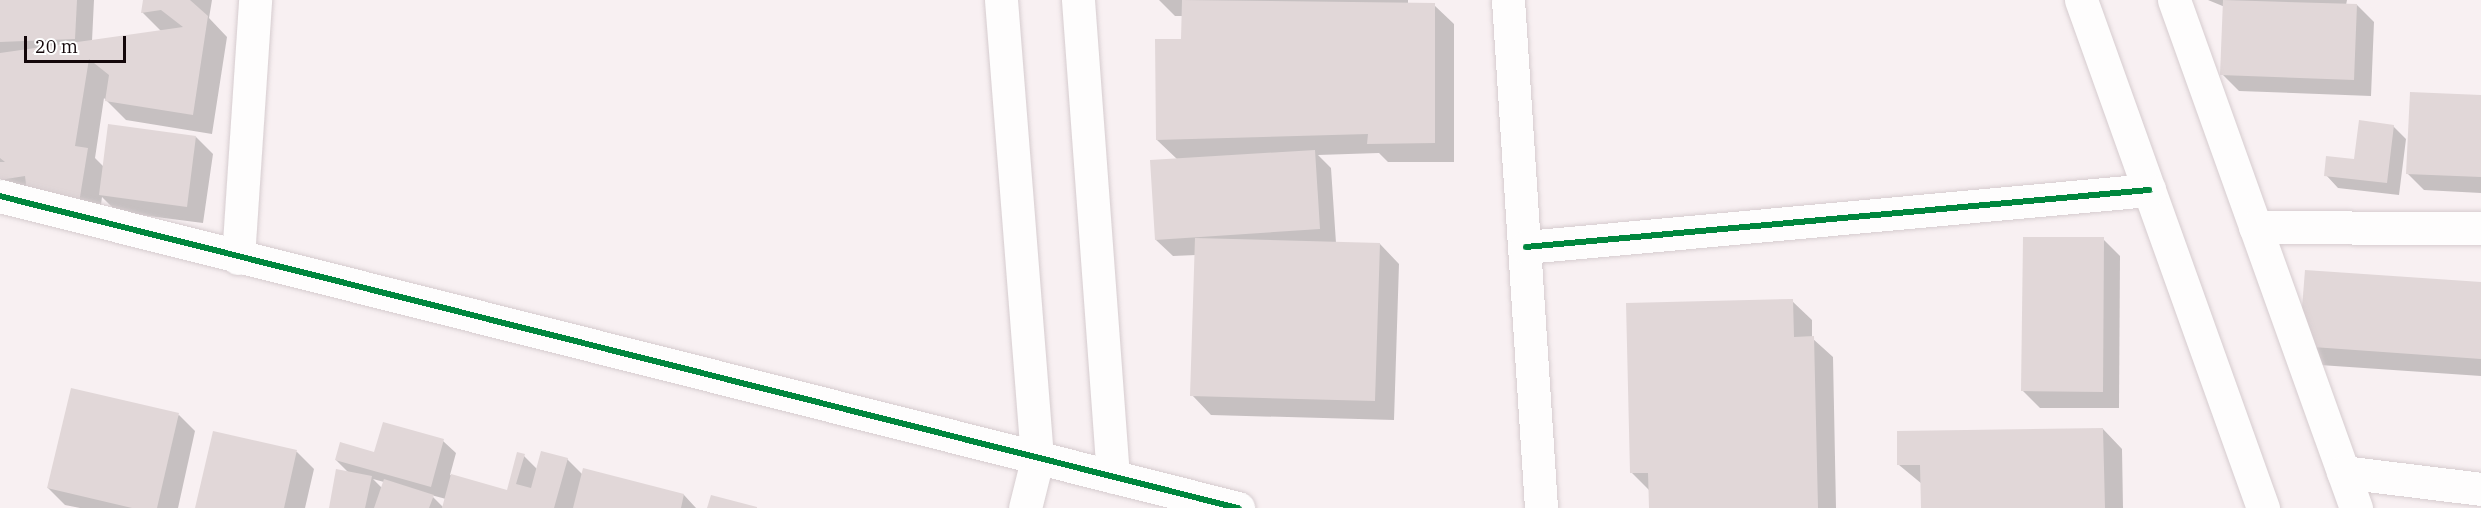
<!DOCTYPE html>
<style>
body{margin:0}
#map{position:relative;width:2481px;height:508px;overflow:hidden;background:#f8f0f2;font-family:"IBM Plex Serif",serif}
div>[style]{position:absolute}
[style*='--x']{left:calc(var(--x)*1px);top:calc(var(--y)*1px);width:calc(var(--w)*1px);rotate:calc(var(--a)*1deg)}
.shadow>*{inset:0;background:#0003}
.building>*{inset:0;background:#e1d7d8}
.roads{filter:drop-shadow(0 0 2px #d6cccf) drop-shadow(0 0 2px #d6cccf)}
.minor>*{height:33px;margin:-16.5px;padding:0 16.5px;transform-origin:16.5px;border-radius:16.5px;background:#fefdfd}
.cycleway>*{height:6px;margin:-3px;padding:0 3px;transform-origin:3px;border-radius:3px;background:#00873e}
span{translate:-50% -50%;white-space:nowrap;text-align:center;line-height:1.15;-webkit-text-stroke:4.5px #fff;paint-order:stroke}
.scale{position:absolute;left:24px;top:36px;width:102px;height:27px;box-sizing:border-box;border:3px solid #13070a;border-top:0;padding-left:8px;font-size:18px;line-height:21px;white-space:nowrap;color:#13070a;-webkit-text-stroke:4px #fff;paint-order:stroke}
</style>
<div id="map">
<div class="shadow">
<i style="clip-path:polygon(0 0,94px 0,92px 41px,161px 31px,142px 12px,144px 0,212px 0,209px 18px,227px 37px,212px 134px,126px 120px,104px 98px,95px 158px,104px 167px,196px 137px,213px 154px,203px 223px,117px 212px,102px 197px,98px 227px,0 185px)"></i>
<i style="clip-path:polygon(1159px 0,1408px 0,1408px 5px,1434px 5px,1454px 24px,1454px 162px,1388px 162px,1379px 153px,1318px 155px,1331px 168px,1336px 243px,1380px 244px,1399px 264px,1394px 420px,1211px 415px,1192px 395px,1196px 255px,1173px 256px,1156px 240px,1178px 160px,1157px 140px,1183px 40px,1183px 16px,1175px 16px)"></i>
<i style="clip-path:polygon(2208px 0,2347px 0,2346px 5px,2357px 5px,2374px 22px,2371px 96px,2239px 91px,2222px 74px,2225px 7px)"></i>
<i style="clip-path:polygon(2481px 97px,2481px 193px,2424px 190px,2407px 173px)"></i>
<i style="clip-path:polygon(2393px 126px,2406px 139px,2399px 195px,2338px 188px,2326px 175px,2355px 161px)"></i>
<i style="clip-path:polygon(2103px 239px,2120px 256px,2119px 408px,2040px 408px,2023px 391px)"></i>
<i style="clip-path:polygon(2481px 284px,2481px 376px,2320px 365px,2301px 345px)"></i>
<i style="clip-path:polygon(1792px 301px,1812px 320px,1812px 338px,1833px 357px,1836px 508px,1651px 508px,1650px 491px,1632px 473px)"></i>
<i style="clip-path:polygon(179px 415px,195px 431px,178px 508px,80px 508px,65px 505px,48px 488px)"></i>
<i style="clip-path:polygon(2103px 429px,2122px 449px,2123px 508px,1922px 508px,1922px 484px,1899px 465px)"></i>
<i style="clip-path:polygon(214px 433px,297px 452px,314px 469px,305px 508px,197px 508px)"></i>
<i style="clip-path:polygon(evenodd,443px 441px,456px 453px,450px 475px,508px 491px,524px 456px,538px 470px,567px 459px,583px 475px,684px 495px,696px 508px,330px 508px,349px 473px,336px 460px,443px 441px,373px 479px,384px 482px,382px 488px,373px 479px,443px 441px,431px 495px,446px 499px,443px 507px,431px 495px)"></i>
</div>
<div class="building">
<i style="clip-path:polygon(0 0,77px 0,75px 39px,0 42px)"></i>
<i style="clip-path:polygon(143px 0,190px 0,208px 16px,193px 115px,105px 101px,109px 75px,89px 59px,75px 146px,88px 148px,78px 209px,28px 201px,25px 176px,0 180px,0 162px,5px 162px,0 158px,0 53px,183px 27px,161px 10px,141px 13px)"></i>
<i style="clip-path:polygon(1182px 0,1435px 3px,1435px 143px,1367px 144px,1368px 134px,1156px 140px,1155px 39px,1181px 39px)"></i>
<i style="clip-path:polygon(2223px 0,2357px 4px,2354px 80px,2220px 75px)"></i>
<i style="clip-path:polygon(2410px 92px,2481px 95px,2481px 177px,2406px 174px)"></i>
<i style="clip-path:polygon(2359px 120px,2394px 125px,2387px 183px,2324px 176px,2326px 156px,2354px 159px)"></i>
<i style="clip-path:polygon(108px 124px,196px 136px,187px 207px,99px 195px)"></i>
<i style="clip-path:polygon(1315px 150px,1320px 229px,1155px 240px,1150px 160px)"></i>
<i style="clip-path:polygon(2023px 237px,2104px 237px,2103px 392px,2021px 391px)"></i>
<i style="clip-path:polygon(1195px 238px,1380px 243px,1375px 401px,1190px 396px)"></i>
<i style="clip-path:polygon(2305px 270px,2481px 282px,2481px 359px,2299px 346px)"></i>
<i style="clip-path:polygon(1793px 299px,1794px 337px,1814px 336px,1818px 508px,1649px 508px,1648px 473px,1630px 473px,1626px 303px)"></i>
<i style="clip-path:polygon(71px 388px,179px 413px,157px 508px,132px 508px,47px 488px)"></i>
<i style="clip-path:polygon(383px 422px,444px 439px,431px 487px,335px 460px,340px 442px,374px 452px)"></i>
<i style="clip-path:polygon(2103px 428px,2105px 508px,1921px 508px,1920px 465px,1897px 465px,1897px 431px)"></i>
<i style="clip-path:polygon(213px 431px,297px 450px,284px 508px,195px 508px)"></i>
<i style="clip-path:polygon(541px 451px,568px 458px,554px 508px,442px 508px,451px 474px,507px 490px,517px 452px,525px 454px,516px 484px,531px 488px)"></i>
<i style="clip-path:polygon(583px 468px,684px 494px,681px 508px,573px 508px)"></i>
<i style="clip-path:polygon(336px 469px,372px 476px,365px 508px,329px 508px)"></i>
<i style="clip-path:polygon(384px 479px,434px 495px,429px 508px,374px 508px)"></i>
<i style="clip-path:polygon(711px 495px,757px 507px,757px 508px,707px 508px)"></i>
</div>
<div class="roads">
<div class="minor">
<i style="--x:1001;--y:0;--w:461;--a:85.5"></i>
<i style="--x:1037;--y:460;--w:49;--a:104"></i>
<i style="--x:1078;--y:0;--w:478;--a:85.8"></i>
<i style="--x:1508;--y:0;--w:509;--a:86.28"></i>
<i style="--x:2081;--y:0;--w:540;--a:70.29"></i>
<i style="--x:2174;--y:0;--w:540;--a:70.29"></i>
<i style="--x:0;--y:196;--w:1277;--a:14.15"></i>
<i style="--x:2255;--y:227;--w:226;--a:0.3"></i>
<i style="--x:1526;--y:247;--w:626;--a:-5.23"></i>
<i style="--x:238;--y:258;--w:259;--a:-86.2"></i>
<i style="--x:2343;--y:472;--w:139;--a:7"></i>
</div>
</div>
<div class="cycleway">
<i style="--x:0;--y:196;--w:1277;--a:14.15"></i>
<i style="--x:1526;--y:247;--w:626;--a:-5.23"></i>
</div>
<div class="scale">20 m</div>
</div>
